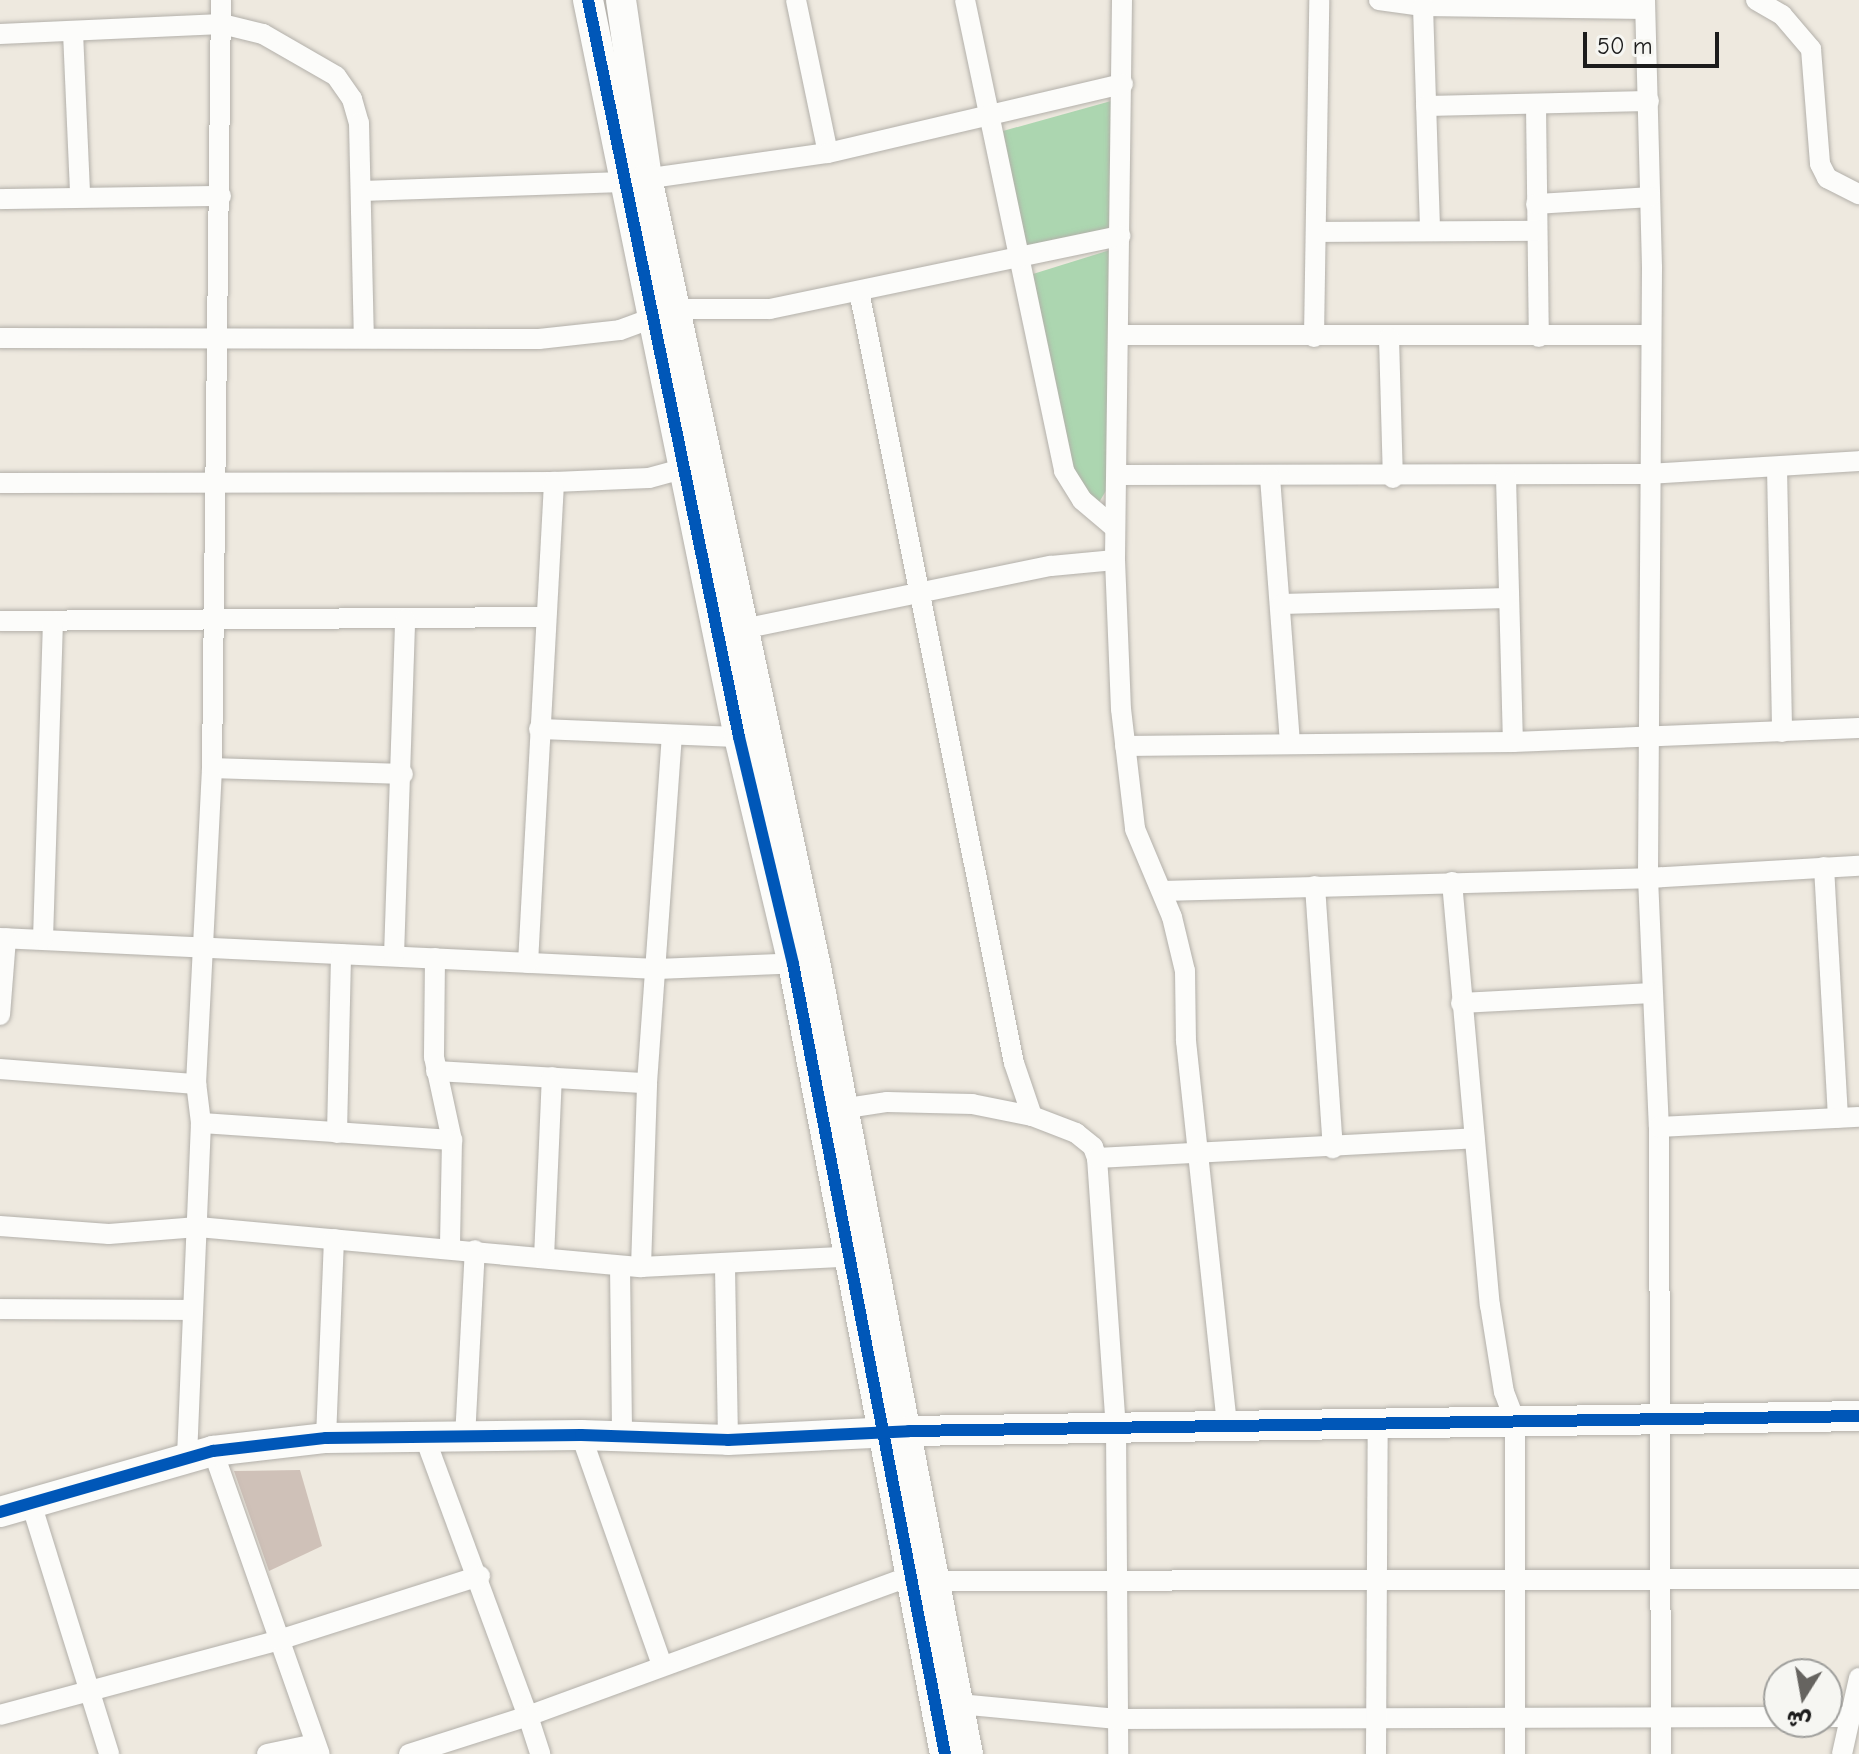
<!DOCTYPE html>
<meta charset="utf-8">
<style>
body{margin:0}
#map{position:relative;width:1859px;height:1754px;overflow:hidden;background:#eee9df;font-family:"Comic Neue","Playpen Sans Arabic",sans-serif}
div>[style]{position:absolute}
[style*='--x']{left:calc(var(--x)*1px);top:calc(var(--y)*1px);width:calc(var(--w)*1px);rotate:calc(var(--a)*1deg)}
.green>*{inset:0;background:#acd6b0}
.building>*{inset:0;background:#cfc1b8}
.roads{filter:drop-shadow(0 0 2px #b3b0aa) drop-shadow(0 0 2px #b3b0aa)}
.street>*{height:20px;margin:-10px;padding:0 10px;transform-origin:10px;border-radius:10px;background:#fcfcfa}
.secondary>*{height:30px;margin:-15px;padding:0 15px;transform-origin:15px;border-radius:15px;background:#fcfcfa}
.cycleway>*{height:12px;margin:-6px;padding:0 6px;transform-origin:6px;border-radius:6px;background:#0057b8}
span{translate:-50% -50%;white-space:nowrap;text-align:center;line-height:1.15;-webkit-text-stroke:8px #f6f6f2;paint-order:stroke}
.north{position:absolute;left:1763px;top:1658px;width:80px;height:80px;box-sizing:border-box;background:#f6f6f2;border:2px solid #9f9f9c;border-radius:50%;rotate:191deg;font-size:22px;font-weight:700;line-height:32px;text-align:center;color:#1c1c1c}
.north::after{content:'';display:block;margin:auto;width:28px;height:36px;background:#666460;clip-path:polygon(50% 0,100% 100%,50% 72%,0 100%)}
.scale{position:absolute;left:1583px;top:32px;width:136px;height:36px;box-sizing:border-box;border:4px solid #1c1c1c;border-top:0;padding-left:10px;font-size:24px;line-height:28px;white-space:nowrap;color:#1c1c1c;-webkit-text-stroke:6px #f6f6f2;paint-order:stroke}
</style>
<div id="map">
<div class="green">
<i style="clip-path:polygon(1111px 101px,1110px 234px,1026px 254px,1003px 131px)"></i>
<i style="clip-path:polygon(1110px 250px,1107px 489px,1098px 504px,1080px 490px,1068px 459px,1033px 274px)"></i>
</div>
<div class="building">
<i style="clip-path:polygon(300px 1470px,322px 1546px,269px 1571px,234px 1471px)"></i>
</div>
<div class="roads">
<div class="street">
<i style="--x:796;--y:0;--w:156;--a:78.2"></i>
<i style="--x:965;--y:0;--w:481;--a:78.1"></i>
<i style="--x:1064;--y:471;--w:34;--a:58"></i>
<i style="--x:1082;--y:500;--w:43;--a:40.3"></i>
<i style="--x:1122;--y:0;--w:560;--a:90.72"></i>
<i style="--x:1115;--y:560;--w:149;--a:87.7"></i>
<i style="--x:1121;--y:709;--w:121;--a:83.3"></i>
<i style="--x:1135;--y:829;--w:95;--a:67.2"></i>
<i style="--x:1172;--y:917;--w:56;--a:76.5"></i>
<i style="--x:1185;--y:971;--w:70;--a:89.2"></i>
<i style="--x:1186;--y:1041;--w:387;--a:83.9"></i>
<i style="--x:1379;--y:0;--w:44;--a:7.8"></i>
<i style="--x:1423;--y:6;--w:222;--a:0.8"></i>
<i style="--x:1645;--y:0;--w:268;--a:88.5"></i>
<i style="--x:1652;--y:268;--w:610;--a:90.38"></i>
<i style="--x:1648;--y:878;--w:249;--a:87.5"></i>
<i style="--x:1659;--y:1127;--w:627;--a:89.82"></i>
<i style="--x:1756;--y:0;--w:30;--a:30"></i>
<i style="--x:1782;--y:15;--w:45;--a:49.5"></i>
<i style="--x:1811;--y:49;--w:115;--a:85.5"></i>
<i style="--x:1820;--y:164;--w:16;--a:63"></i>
<i style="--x:1827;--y:178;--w:36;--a:27"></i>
<i style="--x:1423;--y:6;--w:224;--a:88.2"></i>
<i style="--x:73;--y:32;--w:163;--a:87.5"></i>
<i style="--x:0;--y:34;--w:222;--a:-2.6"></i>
<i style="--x:222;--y:24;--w:42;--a:13.7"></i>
<i style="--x:263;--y:34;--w:84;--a:29.9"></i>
<i style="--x:336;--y:76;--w:28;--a:55"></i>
<i style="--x:352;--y:99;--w:25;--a:74"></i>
<i style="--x:359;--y:123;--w:214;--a:88.7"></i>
<i style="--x:1536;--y:105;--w:232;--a:89.3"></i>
<i style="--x:1426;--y:106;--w:223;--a:-1.3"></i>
<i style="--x:362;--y:191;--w:261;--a:-2"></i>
<i style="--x:623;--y:182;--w:207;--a:-8.1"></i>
<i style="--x:828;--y:153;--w:303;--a:-13.2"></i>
<i style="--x:0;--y:199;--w:221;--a:-0.8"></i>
<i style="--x:1536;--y:204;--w:114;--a:-3.5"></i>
<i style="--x:1317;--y:232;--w:220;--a:-0.3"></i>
<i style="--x:859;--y:291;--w:787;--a:78.65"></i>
<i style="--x:1014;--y:1063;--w:56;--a:71.2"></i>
<i style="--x:1032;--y:1116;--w:47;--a:21.1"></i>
<i style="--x:1076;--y:1133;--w:22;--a:39"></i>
<i style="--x:1093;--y:1147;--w:12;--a:70"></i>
<i style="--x:1097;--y:1158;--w:271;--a:86"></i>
<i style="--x:1116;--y:1428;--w:326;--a:89.6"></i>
<i style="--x:1120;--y:335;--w:531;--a:0"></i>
<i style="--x:1314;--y:337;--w:337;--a:-89.1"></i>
<i style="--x:0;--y:338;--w:539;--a:0.11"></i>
<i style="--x:539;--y:339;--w:81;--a:-6.3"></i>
<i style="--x:620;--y:330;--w:61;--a:-20.2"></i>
<i style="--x:677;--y:309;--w:93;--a:0"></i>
<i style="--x:770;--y:309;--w:358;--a:-11.8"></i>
<i style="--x:1389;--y:338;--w:140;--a:88.4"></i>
<i style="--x:1777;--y:467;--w:265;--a:88.9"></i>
<i style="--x:1118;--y:475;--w:530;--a:-0.11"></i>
<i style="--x:1648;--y:474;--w:211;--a:-3.5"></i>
<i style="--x:1270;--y:477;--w:267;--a:85.7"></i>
<i style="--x:1506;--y:477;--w:265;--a:88.5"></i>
<i style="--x:0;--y:483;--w:554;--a:-0.1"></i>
<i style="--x:554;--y:482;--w:95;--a:-2.4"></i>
<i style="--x:649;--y:478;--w:46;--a:-15.3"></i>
<i style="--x:1282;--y:604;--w:225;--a:-1.5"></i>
<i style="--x:0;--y:621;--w:544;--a:-0.42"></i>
<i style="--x:733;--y:631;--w:325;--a:-11.6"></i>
<i style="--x:1051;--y:566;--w:64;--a:-5.4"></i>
<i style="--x:539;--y:729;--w:200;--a:2.3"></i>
<i style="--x:1125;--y:746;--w:388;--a:-0.6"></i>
<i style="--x:1513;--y:742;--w:346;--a:-2.3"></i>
<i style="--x:212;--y:768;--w:191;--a:1.8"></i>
<i style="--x:1824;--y:867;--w:251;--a:86.8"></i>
<i style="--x:1452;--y:882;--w:425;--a:84.9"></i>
<i style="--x:1490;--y:1305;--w:88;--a:80.9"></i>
<i style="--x:1504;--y:1392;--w:31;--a:69"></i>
<i style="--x:1515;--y:1421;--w:333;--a:90"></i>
<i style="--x:1315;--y:886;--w:263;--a:86.1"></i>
<i style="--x:1162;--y:891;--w:486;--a:-1.5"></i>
<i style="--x:1648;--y:878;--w:211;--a:-3.3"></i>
<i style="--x:0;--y:938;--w:658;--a:2.7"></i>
<i style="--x:657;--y:969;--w:146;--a:-2.4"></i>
<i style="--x:43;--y:939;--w:318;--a:-88.2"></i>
<i style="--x:394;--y:956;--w:337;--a:-88.1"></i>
<i style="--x:435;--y:958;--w:99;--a:90.6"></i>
<i style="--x:434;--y:1057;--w:85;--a:77.8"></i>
<i style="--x:452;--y:1140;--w:108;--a:91.1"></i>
<i style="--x:528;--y:963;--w:482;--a:-86.9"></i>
<i style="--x:1461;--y:1003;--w:191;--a:-3"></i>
<i style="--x:0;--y:1015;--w:77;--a:-85.5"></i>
<i style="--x:0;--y:1069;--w:197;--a:4.4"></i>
<i style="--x:436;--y:1071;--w:211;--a:3.3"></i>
<i style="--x:834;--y:1110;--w:54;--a:-8.6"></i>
<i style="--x:887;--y:1102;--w:85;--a:1.3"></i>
<i style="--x:972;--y:1104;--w:61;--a:11.3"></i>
<i style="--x:201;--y:1123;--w:252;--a:3.9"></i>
<i style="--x:1659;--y:1127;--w:200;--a:-2.9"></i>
<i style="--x:337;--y:1133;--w:179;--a:-88.7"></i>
<i style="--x:1097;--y:1158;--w:378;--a:-3"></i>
<i style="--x:0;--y:1226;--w:109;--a:4.2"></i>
<i style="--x:109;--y:1234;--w:89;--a:-4.5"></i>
<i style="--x:198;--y:1227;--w:445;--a:5.2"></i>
<i style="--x:641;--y:1267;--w:219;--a:-2.9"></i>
<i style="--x:544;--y:1258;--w:181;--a:-87.5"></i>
<i style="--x:620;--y:1266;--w:170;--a:89.3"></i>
<i style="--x:641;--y:1267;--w:184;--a:-88.1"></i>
<i style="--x:647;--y:1083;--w:347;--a:-85.9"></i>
<i style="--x:725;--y:1267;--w:173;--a:89"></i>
<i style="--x:0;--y:1309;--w:193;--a:0.3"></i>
<i style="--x:581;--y:1435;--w:244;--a:70.6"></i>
<i style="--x:326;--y:1438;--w:199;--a:-87.7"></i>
<i style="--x:425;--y:1438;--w:296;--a:69.7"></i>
<i style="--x:528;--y:1716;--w:408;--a:-20.1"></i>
<i style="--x:465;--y:1438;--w:188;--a:-87"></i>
<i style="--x:213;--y:1451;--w:321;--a:70.6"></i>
<i style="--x:187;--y:1457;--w:334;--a:-87.6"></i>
<i style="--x:201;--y:1123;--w:39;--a:-97"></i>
<i style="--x:196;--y:1084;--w:316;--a:-87.1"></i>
<i style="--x:212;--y:768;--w:768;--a:-89.33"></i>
<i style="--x:31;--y:1503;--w:263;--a:72.7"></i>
<i style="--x:938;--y:1581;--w:921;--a:-0.12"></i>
<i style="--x:959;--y:1704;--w:159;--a:5.4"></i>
<i style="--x:1117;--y:1719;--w:662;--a:-0.17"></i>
<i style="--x:0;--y:1715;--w:289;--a:-15"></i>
<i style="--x:279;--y:1640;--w:211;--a:-17.7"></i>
<i style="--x:1827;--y:1717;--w:23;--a:0"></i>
<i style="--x:267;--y:1754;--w:49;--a:-11.8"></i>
<i style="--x:409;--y:1754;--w:125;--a:-17.7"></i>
<i style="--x:528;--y:1716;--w:40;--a:72"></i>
<i style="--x:1376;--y:1754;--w:330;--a:-89.7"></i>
<i style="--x:1842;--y:1754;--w:78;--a:-77.4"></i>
</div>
<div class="secondary">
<i style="--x:588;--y:0;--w:752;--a:78.42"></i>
<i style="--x:739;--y:737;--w:233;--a:76.6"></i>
<i style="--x:793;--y:964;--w:804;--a:79.11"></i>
<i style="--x:621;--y:0;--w:180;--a:81.7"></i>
<i style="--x:647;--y:178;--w:802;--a:77.91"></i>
<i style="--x:815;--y:962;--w:807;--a:79.07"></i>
<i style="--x:0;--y:1512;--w:222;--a:-16"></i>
<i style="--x:213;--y:1451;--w:114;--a:-6.6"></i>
<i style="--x:326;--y:1438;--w:255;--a:-0.7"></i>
<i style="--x:581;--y:1435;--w:147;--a:1.9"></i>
<i style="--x:728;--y:1440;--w:181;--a:-2.8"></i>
<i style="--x:909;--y:1431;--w:950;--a:-0.9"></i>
</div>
</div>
<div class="cycleway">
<i style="--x:588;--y:0;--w:752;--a:78.42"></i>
<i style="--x:739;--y:737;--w:233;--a:76.6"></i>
<i style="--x:793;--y:964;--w:804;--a:79.11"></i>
<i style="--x:0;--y:1512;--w:222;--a:-16"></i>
<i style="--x:213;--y:1451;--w:114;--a:-6.6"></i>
<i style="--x:326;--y:1438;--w:255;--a:-0.7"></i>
<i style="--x:581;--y:1435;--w:147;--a:1.9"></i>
<i style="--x:728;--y:1440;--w:181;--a:-2.8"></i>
<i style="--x:909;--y:1431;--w:950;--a:-0.9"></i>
</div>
<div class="north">ش</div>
<div class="scale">50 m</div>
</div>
